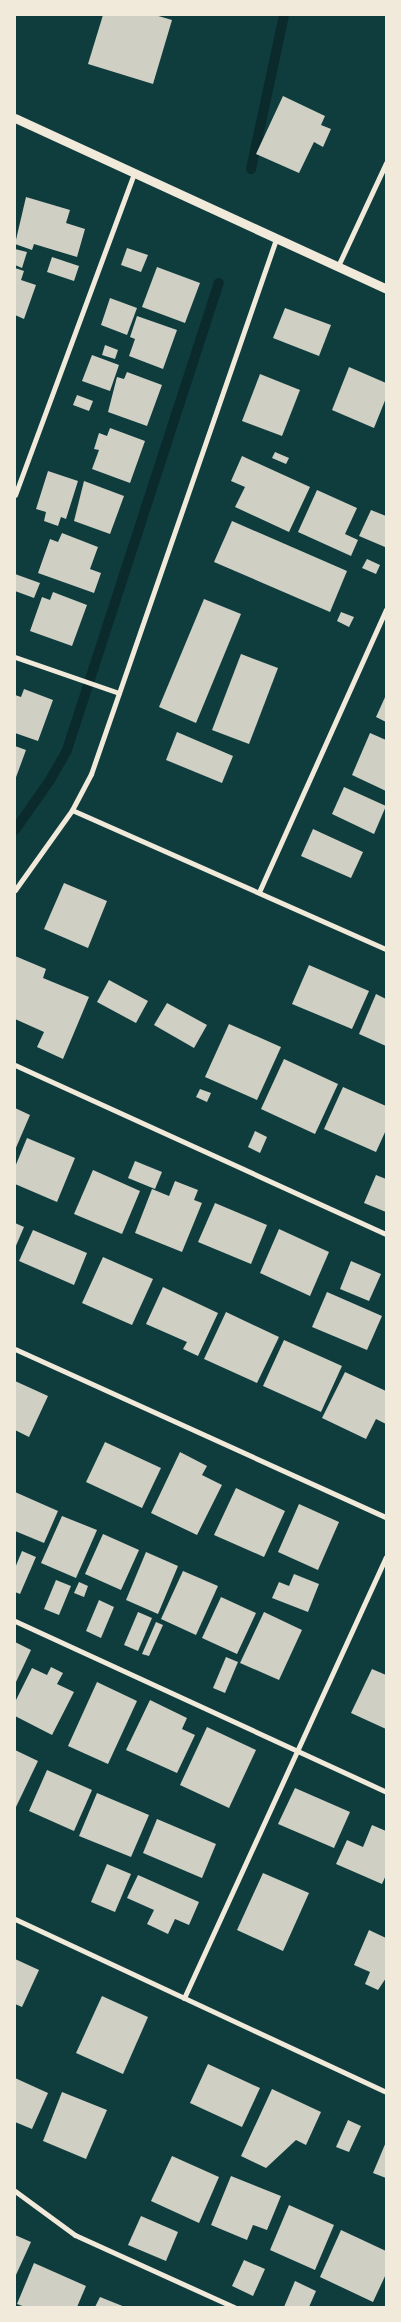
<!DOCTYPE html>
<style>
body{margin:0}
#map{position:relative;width:401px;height:2322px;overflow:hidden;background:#0f3d3e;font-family:"Fira Sans Condensed",sans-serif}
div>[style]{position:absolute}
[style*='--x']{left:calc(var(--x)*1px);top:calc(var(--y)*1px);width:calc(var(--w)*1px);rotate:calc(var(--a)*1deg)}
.stream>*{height:10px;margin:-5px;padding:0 5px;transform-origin:5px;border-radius:5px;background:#0a2a2b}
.building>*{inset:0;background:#cfcfc3}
.minor>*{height:5px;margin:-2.5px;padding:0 2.5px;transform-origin:2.5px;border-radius:2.5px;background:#f1e9da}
.tertiary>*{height:9px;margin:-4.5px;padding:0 4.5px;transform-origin:4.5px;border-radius:4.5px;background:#f1e9da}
span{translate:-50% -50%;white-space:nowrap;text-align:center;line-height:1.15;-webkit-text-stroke:4px #f1e9da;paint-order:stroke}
.frame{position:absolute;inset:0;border:16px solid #f1e9da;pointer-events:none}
</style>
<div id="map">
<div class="stream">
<i style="--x:251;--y:169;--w:157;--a:-77.9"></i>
<i style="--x:15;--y:830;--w:61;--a:-55"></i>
<i style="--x:50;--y:780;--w:34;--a:-60"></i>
<i style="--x:67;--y:750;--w:491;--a:-72"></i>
</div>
<div class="building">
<i style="clip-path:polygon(103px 15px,155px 15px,172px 20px,153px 84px,88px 64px)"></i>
<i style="clip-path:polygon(283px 96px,325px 116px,321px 125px,331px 129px,323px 147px,314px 142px,299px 173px,256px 154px)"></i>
<i style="clip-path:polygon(26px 197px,70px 210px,66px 223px,85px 229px,77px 257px,34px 244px,32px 250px,15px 244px)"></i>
<i style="clip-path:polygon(127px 248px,148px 255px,141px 272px,121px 265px)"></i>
<i style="clip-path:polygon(15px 249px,27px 252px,22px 268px,15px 265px)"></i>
<i style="clip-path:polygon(52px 257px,79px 266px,74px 281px,47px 272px)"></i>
<i style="clip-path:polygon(157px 267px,200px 283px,185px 323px,142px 307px)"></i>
<i style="clip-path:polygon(15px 268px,24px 271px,21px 280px,36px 285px,24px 319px,15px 315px)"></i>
<i style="clip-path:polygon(110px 298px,137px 308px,127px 335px,101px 325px)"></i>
<i style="clip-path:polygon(285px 308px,331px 325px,319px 356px,273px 338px)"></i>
<i style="clip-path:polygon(137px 316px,177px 330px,163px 369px,129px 356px,135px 339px,130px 337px)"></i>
<i style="clip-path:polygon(105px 345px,118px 350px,115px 359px,102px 355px)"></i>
<i style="clip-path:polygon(92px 355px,119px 365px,110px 391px,82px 381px)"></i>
<i style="clip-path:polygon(349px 367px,386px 383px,386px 398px,374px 428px,332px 410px)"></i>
<i style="clip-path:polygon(127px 372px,162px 385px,147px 426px,108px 412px,117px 377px,124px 379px)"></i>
<i style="clip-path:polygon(260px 374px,300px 390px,282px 436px,242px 421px)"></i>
<i style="clip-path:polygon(77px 395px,93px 401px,89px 411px,73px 405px)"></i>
<i style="clip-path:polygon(110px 428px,145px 441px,130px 483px,92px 469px,99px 450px,94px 449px,99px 433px,107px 436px)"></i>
<i style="clip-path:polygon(275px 452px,289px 458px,286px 464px,272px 458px)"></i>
<i style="clip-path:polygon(242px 456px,310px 487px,289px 532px,235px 507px,245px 487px,231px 481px)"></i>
<i style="clip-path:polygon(48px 471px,78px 481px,66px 519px,61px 517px,58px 526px,44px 521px,46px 512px,36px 509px)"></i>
<i style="clip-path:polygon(84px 481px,124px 496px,110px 534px,74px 521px)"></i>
<i style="clip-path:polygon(317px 490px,357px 508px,345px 534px,358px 540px,351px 556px,298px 532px)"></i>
<i style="clip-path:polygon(371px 510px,386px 516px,385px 547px,359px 536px)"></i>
<i style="clip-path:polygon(232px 521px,347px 571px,330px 612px,214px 562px)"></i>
<i style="clip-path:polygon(62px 533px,98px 547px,90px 569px,101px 573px,94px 593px,38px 573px,50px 539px,58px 542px)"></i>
<i style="clip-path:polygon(367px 559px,380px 565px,376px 574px,362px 568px)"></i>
<i style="clip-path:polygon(15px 574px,40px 583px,34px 598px,15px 591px)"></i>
<i style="clip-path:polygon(53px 592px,87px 605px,72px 646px,30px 631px,42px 597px,50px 600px)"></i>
<i style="clip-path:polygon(204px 599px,241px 614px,196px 723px,159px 707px)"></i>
<i style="clip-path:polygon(341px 612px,354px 617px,349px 627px,337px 621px)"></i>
<i style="clip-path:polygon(241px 654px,278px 668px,249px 744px,212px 730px)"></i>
<i style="clip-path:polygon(24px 689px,53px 700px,38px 741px,15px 733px,15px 695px,21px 697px)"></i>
<i style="clip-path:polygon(386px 695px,386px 722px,376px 717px)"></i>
<i style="clip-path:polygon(177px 732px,233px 756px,222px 783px,166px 760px)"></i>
<i style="clip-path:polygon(370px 733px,386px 740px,386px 791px,352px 775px)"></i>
<i style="clip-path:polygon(15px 746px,26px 750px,15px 780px)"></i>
<i style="clip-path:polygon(344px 787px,386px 806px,374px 834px,332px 814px)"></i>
<i style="clip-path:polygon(313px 829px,363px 852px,351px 878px,301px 856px)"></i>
<i style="clip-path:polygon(64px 883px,107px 901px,88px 948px,44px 929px)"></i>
<i style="clip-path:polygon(15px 956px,46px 969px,43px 978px,89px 997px,63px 1059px,37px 1047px,44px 1032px,15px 1019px)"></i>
<i style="clip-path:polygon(309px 965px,369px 991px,352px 1029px,292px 1004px)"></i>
<i style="clip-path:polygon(109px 980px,148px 1001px,136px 1023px,97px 1002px)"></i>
<i style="clip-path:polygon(376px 994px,386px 999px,386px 1046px,359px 1034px)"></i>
<i style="clip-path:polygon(167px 1003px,207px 1025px,194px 1048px,154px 1025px)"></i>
<i style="clip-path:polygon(229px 1024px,281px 1047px,257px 1100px,205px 1077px)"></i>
<i style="clip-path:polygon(284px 1059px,338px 1084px,315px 1134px,261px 1109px)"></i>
<i style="clip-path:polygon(343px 1087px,386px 1106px,386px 1130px,376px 1152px,324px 1129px)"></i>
<i style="clip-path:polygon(200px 1089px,211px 1093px,207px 1102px,196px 1097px)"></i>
<i style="clip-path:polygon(15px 1108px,30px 1115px,15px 1150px)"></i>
<i style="clip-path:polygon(255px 1131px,267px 1137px,260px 1153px,248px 1147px)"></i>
<i style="clip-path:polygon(27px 1138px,75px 1158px,57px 1202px,15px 1184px,15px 1167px)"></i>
<i style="clip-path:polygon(135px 1161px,162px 1172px,155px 1189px,128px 1178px)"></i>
<i style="clip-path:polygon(93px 1170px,140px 1191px,122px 1234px,74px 1214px)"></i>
<i style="clip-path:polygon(376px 1175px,386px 1179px,386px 1212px,364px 1203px)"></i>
<i style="clip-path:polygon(175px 1181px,198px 1190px,194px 1200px,202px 1203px,182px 1252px,135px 1233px,152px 1189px,169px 1196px)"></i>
<i style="clip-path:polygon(215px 1203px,267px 1225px,251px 1264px,198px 1242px)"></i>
<i style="clip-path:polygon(15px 1223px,24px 1227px,15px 1248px)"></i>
<i style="clip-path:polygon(279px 1229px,329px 1252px,310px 1296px,260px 1273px)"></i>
<i style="clip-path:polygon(33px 1230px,87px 1253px,74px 1285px,19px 1261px)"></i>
<i style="clip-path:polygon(103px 1257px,153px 1279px,132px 1325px,82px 1303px)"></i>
<i style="clip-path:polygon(351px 1261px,381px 1274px,369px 1301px,340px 1289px)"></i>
<i style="clip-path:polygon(163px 1287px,218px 1313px,198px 1356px,183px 1349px,187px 1342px,146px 1324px)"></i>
<i style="clip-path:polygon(327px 1292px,382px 1316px,367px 1350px,312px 1327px)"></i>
<i style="clip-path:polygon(226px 1312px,279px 1337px,257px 1383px,204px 1359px)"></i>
<i style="clip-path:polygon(284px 1340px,342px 1366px,321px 1412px,263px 1386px)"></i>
<i style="clip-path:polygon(345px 1372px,386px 1391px,386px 1424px,376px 1419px,366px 1439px,322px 1418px)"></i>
<i style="clip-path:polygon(15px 1381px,48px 1396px,29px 1437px,15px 1430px)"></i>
<i style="clip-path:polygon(105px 1442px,161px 1468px,142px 1508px,86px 1482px)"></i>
<i style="clip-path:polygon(180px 1452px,207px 1466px,202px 1475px,222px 1485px,197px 1535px,151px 1513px)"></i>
<i style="clip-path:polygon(236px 1488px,285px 1511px,264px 1557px,214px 1535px)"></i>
<i style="clip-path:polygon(15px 1492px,58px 1511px,44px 1543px,15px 1531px)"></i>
<i style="clip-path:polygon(299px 1504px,339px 1522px,318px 1570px,278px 1552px)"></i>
<i style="clip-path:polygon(62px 1516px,97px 1530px,76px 1578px,41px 1563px)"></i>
<i style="clip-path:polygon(103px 1534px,139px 1550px,121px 1590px,85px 1574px)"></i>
<i style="clip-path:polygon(22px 1551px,36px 1557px,20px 1594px,15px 1592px,15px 1568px)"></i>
<i style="clip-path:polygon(146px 1552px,178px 1566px,158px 1614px,126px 1600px)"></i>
<i style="clip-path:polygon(183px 1571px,218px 1586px,196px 1635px,161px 1619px)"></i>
<i style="clip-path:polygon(294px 1574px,319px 1584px,308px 1612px,272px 1598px,279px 1582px,289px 1586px)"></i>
<i style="clip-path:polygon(56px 1580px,71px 1586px,59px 1615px,44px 1609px)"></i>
<i style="clip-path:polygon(79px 1582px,88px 1586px,84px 1597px,74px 1593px)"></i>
<i style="clip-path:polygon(221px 1597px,256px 1613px,237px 1654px,202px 1638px)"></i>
<i style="clip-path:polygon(99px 1600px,114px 1607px,101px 1638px,86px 1631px)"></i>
<i style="clip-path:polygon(138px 1612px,152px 1618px,138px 1651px,124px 1645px)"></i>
<i style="clip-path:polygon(264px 1612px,302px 1630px,279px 1680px,240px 1663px)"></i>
<i style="clip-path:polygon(156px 1622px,163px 1625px,149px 1656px,142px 1654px)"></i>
<i style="clip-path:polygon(15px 1642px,31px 1650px,15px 1684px)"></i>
<i style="clip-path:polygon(226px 1657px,238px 1662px,225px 1693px,213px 1688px)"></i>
<i style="clip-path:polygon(51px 1667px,63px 1673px,57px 1684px,74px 1692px,52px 1735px,15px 1716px,15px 1702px,32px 1668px,47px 1675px)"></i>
<i style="clip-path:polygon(372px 1669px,386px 1675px,386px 1729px,351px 1713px)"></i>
<i style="clip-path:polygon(97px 1682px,137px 1701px,108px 1764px,68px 1746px)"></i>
<i style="clip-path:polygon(150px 1700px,187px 1718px,182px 1729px,195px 1735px,177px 1773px,126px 1750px)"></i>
<i style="clip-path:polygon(207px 1727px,256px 1750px,229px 1808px,180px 1785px)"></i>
<i style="clip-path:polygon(15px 1750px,38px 1761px,15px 1809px)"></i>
<i style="clip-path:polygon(47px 1770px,92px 1790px,74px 1831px,29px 1811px)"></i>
<i style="clip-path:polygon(295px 1788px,350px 1812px,334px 1848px,278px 1824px)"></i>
<i style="clip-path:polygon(97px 1793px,149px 1815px,131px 1857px,79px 1836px)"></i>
<i style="clip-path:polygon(157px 1819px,216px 1844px,202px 1878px,143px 1853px)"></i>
<i style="clip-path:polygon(372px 1825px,386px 1831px,386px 1875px,382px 1884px,336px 1864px,347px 1840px,363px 1847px)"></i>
<i style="clip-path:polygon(107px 1864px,131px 1874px,115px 1912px,91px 1902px)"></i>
<i style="clip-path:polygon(263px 1873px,309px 1893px,283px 1951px,237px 1930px)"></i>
<i style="clip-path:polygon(138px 1875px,199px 1902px,189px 1925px,175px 1919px,168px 1934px,147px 1924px,154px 1910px,127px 1898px)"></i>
<i style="clip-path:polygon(369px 1930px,386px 1938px,386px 1978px,378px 1990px,365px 1984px,370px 1972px,354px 1965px)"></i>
<i style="clip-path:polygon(15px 1959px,39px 1970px,22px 2007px,15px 2004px)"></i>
<i style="clip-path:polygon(102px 1996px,148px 2017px,123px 2074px,76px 2053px)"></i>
<i style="clip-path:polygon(208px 2064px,260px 2088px,242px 2127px,190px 2103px)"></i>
<i style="clip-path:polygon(15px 2078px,48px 2093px,32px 2129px,15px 2122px)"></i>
<i style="clip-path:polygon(272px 2089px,321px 2112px,306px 2145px,296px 2140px,266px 2168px,241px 2156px)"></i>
<i style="clip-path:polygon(62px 2092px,107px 2110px,86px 2159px,43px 2141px)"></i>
<i style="clip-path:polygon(348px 2120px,361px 2126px,349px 2152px,336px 2147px)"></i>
<i style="clip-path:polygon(386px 2142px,386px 2178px,373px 2173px)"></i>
<i style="clip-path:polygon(172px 2156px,219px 2177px,199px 2223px,151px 2201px)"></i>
<i style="clip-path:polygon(231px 2176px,281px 2196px,267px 2230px,253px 2225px,247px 2240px,211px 2225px)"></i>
<i style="clip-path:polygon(289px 2205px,334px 2225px,315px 2270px,270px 2250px)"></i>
<i style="clip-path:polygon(141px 2216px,178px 2232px,166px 2261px,128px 2245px)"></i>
<i style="clip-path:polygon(341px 2230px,386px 2251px,386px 2274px,373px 2302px,320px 2277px)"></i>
<i style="clip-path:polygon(15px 2235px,31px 2242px,15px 2277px)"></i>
<i style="clip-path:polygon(244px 2260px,265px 2269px,253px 2296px,232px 2286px)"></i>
<i style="clip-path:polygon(34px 2263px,86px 2286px,77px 2307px,25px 2307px,17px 2304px)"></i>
<i style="clip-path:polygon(295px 2281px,316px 2291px,309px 2307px,284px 2307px)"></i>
<i style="clip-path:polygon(100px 2297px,125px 2307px,95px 2307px)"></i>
</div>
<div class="minor">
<i style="--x:338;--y:266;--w:114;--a:-65"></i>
<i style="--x:15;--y:495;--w:343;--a:-69.7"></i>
<i style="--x:15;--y:657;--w:110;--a:19.1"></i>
<i style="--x:72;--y:810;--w:343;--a:23.9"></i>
<i style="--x:15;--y:890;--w:98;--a:-54.5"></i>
<i style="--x:72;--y:810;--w:41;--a:-62.2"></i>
<i style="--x:91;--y:774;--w:566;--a:-70.92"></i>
<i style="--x:259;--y:892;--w:310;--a:-65.8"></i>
<i style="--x:15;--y:1065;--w:408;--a:24.5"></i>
<i style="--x:15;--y:1349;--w:407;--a:24.4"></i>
<i style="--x:15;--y:1621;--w:409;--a:24.7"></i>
<i style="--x:15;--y:1919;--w:409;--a:25"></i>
<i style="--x:184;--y:1998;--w:485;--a:-65.4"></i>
<i style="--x:15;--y:2191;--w:74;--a:36.3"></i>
<i style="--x:75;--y:2235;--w:175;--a:24.4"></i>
</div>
<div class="tertiary">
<i style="--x:15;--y:118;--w:409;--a:24.7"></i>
</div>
<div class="frame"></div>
</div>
